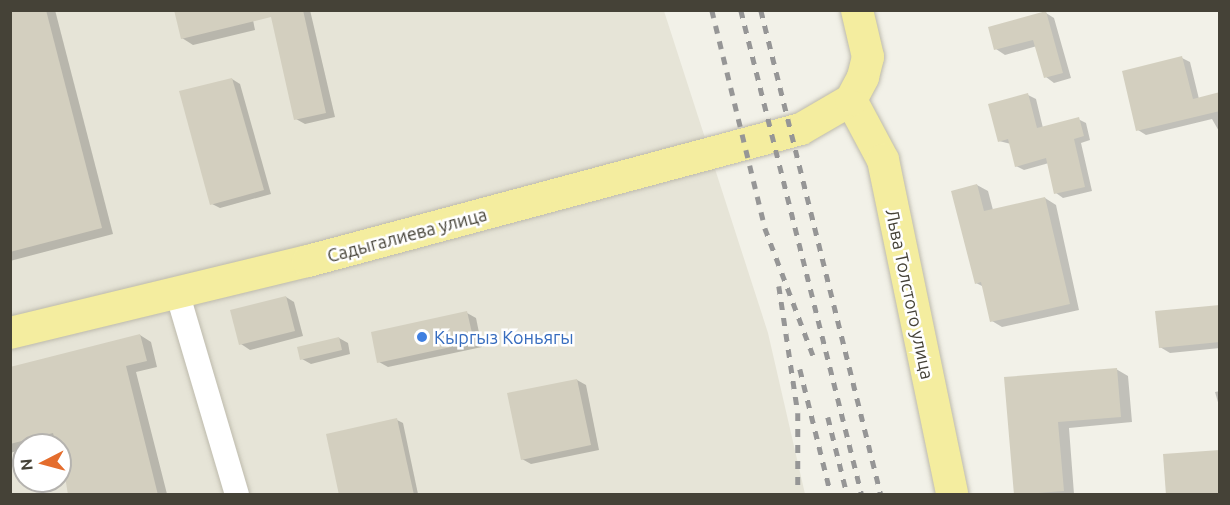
<!DOCTYPE html>
<meta charset="utf-8">
<style>
body{margin:0}
#map{position:relative;width:1230px;height:505px;overflow:hidden;background:#f2f1e8;font-family:Ubuntu,sans-serif}
div>[style]{position:absolute}
[style*='--x']{left:calc(var(--x)*1px);top:calc(var(--y)*1px);width:calc(var(--w)*1px);rotate:calc(var(--a)*1deg)}
.residential>*{inset:0;background:#e6e4d7}
.shadow>*{inset:0;background:#0003}
.building>*{inset:0;background:#d3cfbf}
.roads{filter:drop-shadow(0 0 2px #bdbaac) drop-shadow(0 0 2px #bdbaac)}
.minor>*{height:24px;margin:-12px;padding:0 12px;transform-origin:12px;border-radius:12px;background:#fff}
.major>*{height:32px;margin:-16px;padding:0 16px;transform-origin:16px;border-radius:16px;background:#f4ed9f}
.rail>*{height:4.5px;margin-top:-2.25px;transform-origin:0;background:repeating-linear-gradient(90deg,#969696 0 8px,transparent 0 16px)}
.dots>*{width:16px;height:16px;translate:-50% -50%;box-sizing:border-box;border:3px solid #fff;border-radius:50%}
span{translate:-50% -50%;white-space:nowrap;text-align:center;line-height:1.15;-webkit-text-stroke:5px #fff;paint-order:stroke}
.street-label{font-size:18px;color:#454237}
.shop-label{font-size:18px;color:#366cbe}
.left{translate:0 -50%;text-align:left}
.frame{position:absolute;inset:0;border:12px solid #454237;pointer-events:none}
.north{position:absolute;left:12px;top:433px;width:60px;height:60px;box-sizing:border-box;background:#fff;border:2px solid #b5b3af;border-radius:50%;rotate:264deg;font-size:16px;font-weight:700;line-height:24px;text-align:center;color:#454237}
.north::after{content:'';display:block;margin:auto;width:21px;height:27px;background:#e46d2d;clip-path:polygon(50% 0,100% 100%,50% 72%,0 100%)}
</style>
<div id="map">
<div class="residential">
<i style="clip-path:polygon(evenodd,10px 11px,664px 11px,768px 333px,805px 494px,11px 494px,10px 11px,24px 445px,60px 445px,60px 481px,24px 481px,24px 445px)"></i>
</div>
<div class="shadow">
<i style="clip-path:polygon(10px 10px,55px 10px,113px 234px,10px 261px)"></i>
<i style="clip-path:polygon(251px 10px,255px 30px,193px 45px,182px 38px)"></i>
<i style="clip-path:polygon(271px 10px,310px 10px,335px 117px,305px 124px,296px 119px)"></i>
<i style="clip-path:polygon(1046px 13px,1054px 18px,1071px 78px,1054px 83px,1046px 77px,1037px 46px,1005px 55px,996px 49px)"></i>
<i style="clip-path:polygon(1182px 58px,1190px 62px,1199px 99px,1220px 94px,1220px 133px,1212px 119px,1146px 135px,1138px 130px)"></i>
<i style="clip-path:polygon(232px 79px,240px 84px,271px 194px,220px 208px,212px 204px)"></i>
<i style="clip-path:polygon(1028px 95px,1036px 99px,1043px 128px,1078px 119px,1086px 123px,1090px 140px,1081px 143px,1092px 191px,1063px 198px,1056px 193px,1049px 163px,1024px 170px,1016px 166px,1011px 144px,999px 141px)"></i>
<i style="clip-path:polygon(977px 185px,988px 191px,993px 210px,1045px 198px,1056px 205px,1079px 310px,1002px 327px,992px 321px,984px 287px,976px 283px)"></i>
<i style="clip-path:polygon(286px 297px,294px 302px,303px 336px,250px 350px,241px 344px)"></i>
<i style="clip-path:polygon(1220px 306px,1220px 348px,1170px 353px,1160px 347px)"></i>
<i style="clip-path:polygon(467px 313px,476px 318px,482px 347px,388px 367px,379px 362px)"></i>
<i style="clip-path:polygon(140px 335px,151px 342px,157px 367px,136px 372px,167px 494px,70px 494px,56px 441px,24px 445px,24px 449px,10px 453px,10px 418px)"></i>
<i style="clip-path:polygon(339px 338px,348px 343px,350px 354px,311px 364px,302px 359px)"></i>
<i style="clip-path:polygon(1116px 369px,1128px 376px,1132px 422px,1069px 428px,1074px 494px,1016px 494px,1006px 378px)"></i>
<i style="clip-path:polygon(577px 380px,586px 385px,599px 450px,531px 464px,522px 459px)"></i>
<i style="clip-path:polygon(1220px 391px,1220px 409px,1215px 392px)"></i>
<i style="clip-path:polygon(397px 420px,403px 423px,418px 494px,341px 494px)"></i>
</div>
<div class="building">
<i style="clip-path:polygon(10px 10px,46px 10px,102px 228px,10px 252px)"></i>
<i style="clip-path:polygon(174px 10px,303px 10px,326px 113px,294px 120px,271px 17px,181px 39px)"></i>
<i style="clip-path:polygon(1046px 11px,1063px 73px,1044px 78px,1033px 40px,994px 50px,988px 27px)"></i>
<i style="clip-path:polygon(1182px 56px,1193px 99px,1220px 92px,1220px 111px,1136px 131px,1122px 71px)"></i>
<i style="clip-path:polygon(232px 78px,264px 190px,210px 205px,179px 91px)"></i>
<i style="clip-path:polygon(1028px 93px,1037px 128px,1079px 117px,1084px 136px,1074px 139px,1085px 187px,1054px 194px,1046px 158px,1015px 167px,1008px 139px,998px 142px,988px 104px)"></i>
<i style="clip-path:polygon(977px 184px,984px 211px,1045px 197px,1070px 304px,990px 322px,981px 282px,975px 284px,951px 191px)"></i>
<i style="clip-path:polygon(286px 296px,295px 331px,239px 345px,230px 310px)"></i>
<i style="clip-path:polygon(1220px 305px,1220px 342px,1159px 348px,1155px 311px)"></i>
<i style="clip-path:polygon(467px 311px,474px 342px,377px 363px,371px 332px)"></i>
<i style="clip-path:polygon(140px 334px,147px 361px,126px 366px,158px 495px,68px 495px,60px 445px,56px 445px,53px 433px,10px 444px,10px 367px)"></i>
<i style="clip-path:polygon(339px 337px,342px 350px,300px 360px,297px 347px)"></i>
<i style="clip-path:polygon(1117px 368px,1121px 417px,1058px 422px,1064px 491px,1014px 495px,1004px 377px)"></i>
<i style="clip-path:polygon(577px 379px,591px 445px,521px 460px,507px 393px)"></i>
<i style="clip-path:polygon(397px 418px,414px 495px,339px 495px,326px 434px)"></i>
<i style="clip-path:polygon(1220px 450px,1220px 495px,1166px 495px,1163px 454px)"></i>
</div>
<div class="roads">
<div class="minor">
<i style="--x:177;--y:292;--w:211;--a:73.5"></i>
</div>
<div class="major">
<i style="--x:851;--y:100;--w:68;--a:61.9"></i>
<i style="--x:883;--y:160;--w:341;--a:78.3"></i>
<i style="--x:10;--y:333;--w:307;--a:-13.6"></i>
<i style="--x:308;--y:261;--w:510;--a:-14.99"></i>
<i style="--x:801;--y:129;--w:58;--a:-30.1"></i>
<i style="--x:851;--y:100;--w:26;--a:-62"></i>
<i style="--x:863;--y:77;--w:21;--a:-76"></i>
<i style="--x:868;--y:57;--w:48;--a:-103.2"></i>
</div>
</div>
<div class="rail">
<i style="--x:712;--y:10;--w:224;--a:76.3"></i>
<i style="--x:765;--y:228;--w:136;--a:69.3"></i>
<i style="--x:741;--y:10;--w:499;--a:76"></i>
<i style="--x:761;--y:10;--w:499;--a:76.1"></i>
<i style="--x:779;--y:286;--w:128;--a:81.5"></i>
<i style="--x:798;--y:413;--w:81;--a:90"></i>
<i style="--x:800;--y:369;--w:129;--a:76.1"></i>
<i style="--x:828;--y:417;--w:79;--a:76.1"></i>
</div>
<div class="dots">
<i style="left:422px;top:337px;background:#3f7fe0"></i>
</div>
<div class="street-label">
<span style="left:407px;top:235px;rotate:-15deg">Садыгалиева улица</span>
<span style="left:910px;top:294px;rotate:78deg">Льва Толстого улица</span>
</div>
<div class="shop-label">
<span class="left" style="left:434px;top:337px">Кыргыз Коньягы</span>
</div>
<div class="frame"></div>
<div class="north">N</div>
</div>
